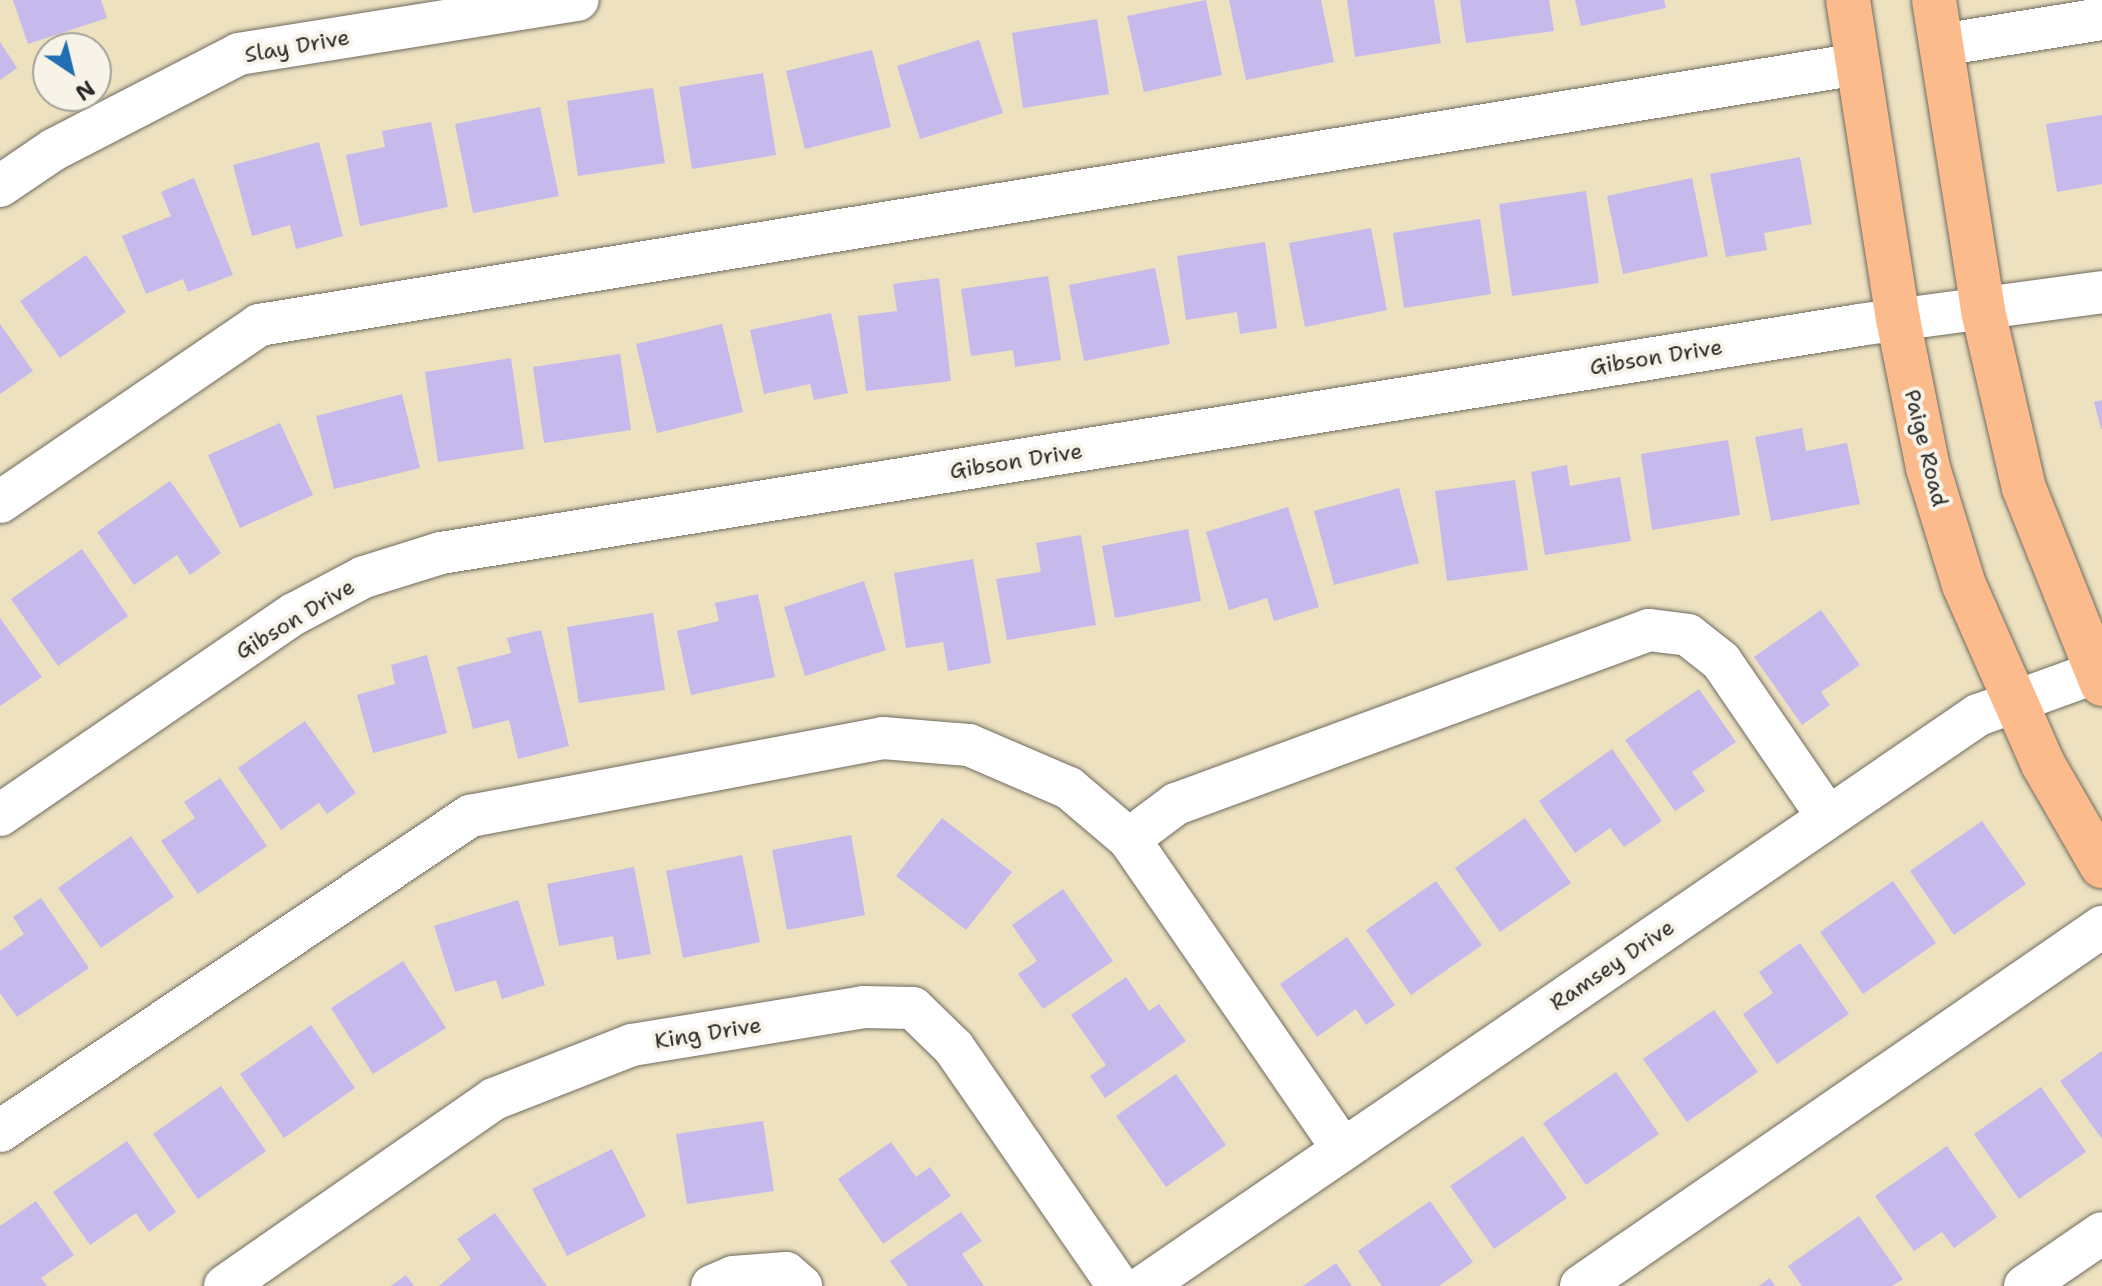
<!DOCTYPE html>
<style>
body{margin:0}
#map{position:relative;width:2102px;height:1286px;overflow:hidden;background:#ede1c0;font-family:"Shantell Sans",sans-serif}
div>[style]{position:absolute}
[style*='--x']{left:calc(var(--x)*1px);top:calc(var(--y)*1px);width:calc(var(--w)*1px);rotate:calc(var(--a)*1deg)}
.building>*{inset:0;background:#c6b9eb}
.roads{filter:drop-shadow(0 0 2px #6f6b5f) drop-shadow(0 0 2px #6f6b5f)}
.minor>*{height:42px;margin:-21px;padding:0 21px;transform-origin:21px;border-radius:21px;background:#fff}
.major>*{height:44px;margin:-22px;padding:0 22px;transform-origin:22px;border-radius:22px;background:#fbbb8d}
span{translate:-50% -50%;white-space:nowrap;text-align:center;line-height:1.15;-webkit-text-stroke:8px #f7f3e8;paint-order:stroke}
.street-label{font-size:22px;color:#2b2b2b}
.north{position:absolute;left:32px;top:32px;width:80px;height:80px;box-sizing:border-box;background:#f7f3e8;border:2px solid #a5a39c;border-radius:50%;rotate:145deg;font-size:22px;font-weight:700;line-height:32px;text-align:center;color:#2b2b2b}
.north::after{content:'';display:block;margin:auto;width:28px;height:36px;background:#1f6fb2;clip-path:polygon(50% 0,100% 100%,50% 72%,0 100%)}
</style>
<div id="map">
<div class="building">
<i style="clip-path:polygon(13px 0,101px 0,107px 18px,28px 44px)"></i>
<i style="clip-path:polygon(1206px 0,1222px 75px,1144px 92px,1127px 16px)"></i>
<i style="clip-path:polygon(1229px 0,1321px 0,1334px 62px,1246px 80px)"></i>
<i style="clip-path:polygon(1347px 0,1434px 0,1441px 43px,1355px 57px)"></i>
<i style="clip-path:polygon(1460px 0,1549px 0,1554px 31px,1466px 43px)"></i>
<i style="clip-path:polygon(1575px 0,1664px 0,1666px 8px,1581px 26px)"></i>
<i style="clip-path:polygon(1097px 19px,1109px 94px,1023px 108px,1012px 33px)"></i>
<i style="clip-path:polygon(979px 40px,1003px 113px,920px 139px,897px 66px)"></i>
<i style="clip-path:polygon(0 42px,17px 68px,0 80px)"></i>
<i style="clip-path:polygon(872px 50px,891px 127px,805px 149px,786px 71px)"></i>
<i style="clip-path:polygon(763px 73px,776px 155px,692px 169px,679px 87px)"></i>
<i style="clip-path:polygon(653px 88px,665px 163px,578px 176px,567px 101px)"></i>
<i style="clip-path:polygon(540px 107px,559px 196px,473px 213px,455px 124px)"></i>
<i style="clip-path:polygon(2102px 115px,2102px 184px,2057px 192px,2046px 124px)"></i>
<i style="clip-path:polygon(431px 122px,448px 207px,360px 226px,346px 155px,385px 147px,382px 131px)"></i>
<i style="clip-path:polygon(319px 142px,343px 236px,296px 249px,290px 225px,252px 236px,233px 165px)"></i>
<i style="clip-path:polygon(1800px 157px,1812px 224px,1764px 233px,1767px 250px,1726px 257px,1710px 174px)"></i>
<i style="clip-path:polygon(194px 178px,233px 275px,188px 292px,183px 279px,146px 294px,122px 236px,171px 216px,161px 192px)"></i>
<i style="clip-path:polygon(1692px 178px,1708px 256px,1623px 274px,1607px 196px)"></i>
<i style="clip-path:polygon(1586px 191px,1599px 283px,1512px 296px,1499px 204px)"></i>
<i style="clip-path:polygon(1480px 219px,1491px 294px,1404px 308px,1393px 233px)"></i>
<i style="clip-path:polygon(1371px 228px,1387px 310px,1305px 327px,1289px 243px)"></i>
<i style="clip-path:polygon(1265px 242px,1277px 328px,1240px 334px,1237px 312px,1186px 320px,1177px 256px)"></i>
<i style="clip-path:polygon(86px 255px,126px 312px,60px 358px,20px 301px)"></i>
<i style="clip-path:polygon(1155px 268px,1170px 344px,1084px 361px,1069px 285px)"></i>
<i style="clip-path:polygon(1048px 276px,1061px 360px,1015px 367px,1013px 350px,971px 356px,961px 289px)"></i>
<i style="clip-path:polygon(939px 278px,951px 381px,866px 391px,858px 316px,897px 311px,893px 284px)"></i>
<i style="clip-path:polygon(831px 313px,848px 393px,814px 400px,810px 384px,764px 394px,750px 330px)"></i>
<i style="clip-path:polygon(0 324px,33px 371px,0 394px)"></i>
<i style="clip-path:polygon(722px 324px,743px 412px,657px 433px,636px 344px)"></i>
<i style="clip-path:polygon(620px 354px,631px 430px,544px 443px,533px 367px)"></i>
<i style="clip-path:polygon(511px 358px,524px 449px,438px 462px,425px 372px)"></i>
<i style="clip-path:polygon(402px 394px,420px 468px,334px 489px,316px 416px)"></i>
<i style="clip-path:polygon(2102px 400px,2102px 429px,2101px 429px,2094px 402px)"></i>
<i style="clip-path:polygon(280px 423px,313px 495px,240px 528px,208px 455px)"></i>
<i style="clip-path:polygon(1802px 428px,1806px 451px,1847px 443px,1860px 504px,1771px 521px,1755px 437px)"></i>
<i style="clip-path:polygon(1728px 440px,1740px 515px,1652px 530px,1641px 454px)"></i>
<i style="clip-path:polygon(1567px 465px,1570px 486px,1620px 477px,1631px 541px,1545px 555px,1531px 472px)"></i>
<i style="clip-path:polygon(1515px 480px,1528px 570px,1447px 581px,1435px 491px)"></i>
<i style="clip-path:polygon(170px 481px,221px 553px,190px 575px,177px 555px,134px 585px,97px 532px)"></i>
<i style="clip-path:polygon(1399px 488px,1419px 563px,1334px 585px,1314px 511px)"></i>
<i style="clip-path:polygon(1288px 507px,1319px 607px,1274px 621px,1267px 598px,1229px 610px,1206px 532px)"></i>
<i style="clip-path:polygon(1188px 529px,1201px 601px,1115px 618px,1102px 546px)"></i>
<i style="clip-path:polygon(1081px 535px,1096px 625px,1007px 640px,996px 579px,1041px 572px,1036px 543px)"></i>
<i style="clip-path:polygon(82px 549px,128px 616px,58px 666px,11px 599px)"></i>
<i style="clip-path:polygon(973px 559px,991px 663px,948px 671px,943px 642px,906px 648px,894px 573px)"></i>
<i style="clip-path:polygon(864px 581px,886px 650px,805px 676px,784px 607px)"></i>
<i style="clip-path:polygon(758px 594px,775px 677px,691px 695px,677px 631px,719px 621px,715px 603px)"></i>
<i style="clip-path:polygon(1821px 610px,1860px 665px,1821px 692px,1830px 705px,1802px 725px,1754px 657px)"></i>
<i style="clip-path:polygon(653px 613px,665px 690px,579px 703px,567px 627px)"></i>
<i style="clip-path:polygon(0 618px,42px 677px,0 706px)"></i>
<i style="clip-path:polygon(541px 630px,569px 746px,518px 759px,509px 720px,473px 729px,457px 667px,511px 653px,507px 638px)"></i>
<i style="clip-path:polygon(427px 655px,447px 733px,373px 753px,357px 695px,395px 684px,391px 665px)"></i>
<i style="clip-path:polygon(1699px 689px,1736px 742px,1692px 772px,1705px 791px,1675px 811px,1625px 740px)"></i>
<i style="clip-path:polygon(305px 721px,356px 793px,327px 814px,319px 803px,281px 830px,238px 768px)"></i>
<i style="clip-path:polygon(1612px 749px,1662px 821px,1624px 847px,1610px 828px,1575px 853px,1539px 801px)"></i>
<i style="clip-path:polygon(220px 778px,267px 846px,198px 894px,161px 841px,195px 818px,184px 802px)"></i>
<i style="clip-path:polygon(942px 818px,1012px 872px,966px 930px,896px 876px)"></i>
<i style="clip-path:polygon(1525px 818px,1571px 883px,1500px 932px,1455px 868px)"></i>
<i style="clip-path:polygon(1982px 821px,2026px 884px,1954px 935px,1910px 871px)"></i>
<i style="clip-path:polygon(851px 835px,865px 915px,787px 930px,772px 850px)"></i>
<i style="clip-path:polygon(131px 836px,174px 897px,101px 948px,58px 888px)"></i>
<i style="clip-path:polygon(742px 855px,760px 942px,683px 958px,666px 871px)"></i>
<i style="clip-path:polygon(634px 867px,651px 954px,617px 960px,613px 936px,559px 946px,547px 884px)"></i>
<i style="clip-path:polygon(1436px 881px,1482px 945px,1411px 995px,1366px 930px)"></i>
<i style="clip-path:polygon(1893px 881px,1936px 943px,1863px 994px,1820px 932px)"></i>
<i style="clip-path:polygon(1063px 889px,1113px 961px,1043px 1009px,1018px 974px,1037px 961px,1012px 925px)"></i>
<i style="clip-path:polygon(41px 898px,89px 968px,17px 1017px,0 993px,0 951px,24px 934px,13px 917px)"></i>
<i style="clip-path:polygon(518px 900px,545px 985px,502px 999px,496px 980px,455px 992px,434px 926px)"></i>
<i style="clip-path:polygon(1347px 937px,1395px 1005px,1366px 1025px,1356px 1009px,1317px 1037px,1280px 984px)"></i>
<i style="clip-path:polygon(1800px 943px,1849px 1014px,1777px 1064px,1743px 1014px,1773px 993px,1759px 972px)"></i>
<i style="clip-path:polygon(403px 961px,446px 1028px,373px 1074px,331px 1008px)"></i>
<i style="clip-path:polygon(1126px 977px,1149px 1011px,1159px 1004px,1186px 1041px,1105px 1098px,1090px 1076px,1106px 1065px,1071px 1015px)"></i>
<i style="clip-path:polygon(1714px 1010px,1758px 1072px,1687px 1122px,1643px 1059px)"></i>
<i style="clip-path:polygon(311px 1025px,355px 1088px,284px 1138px,240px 1074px)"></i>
<i style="clip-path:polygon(2102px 1051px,2102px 1139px,2060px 1081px)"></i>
<i style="clip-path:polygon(1616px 1072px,1659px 1134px,1586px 1185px,1543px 1123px)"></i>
<i style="clip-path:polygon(1176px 1074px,1226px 1145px,1166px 1187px,1116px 1116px)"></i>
<i style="clip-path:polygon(221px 1086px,266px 1151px,198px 1199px,153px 1134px)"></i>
<i style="clip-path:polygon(2041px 1087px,2086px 1152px,2019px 1199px,1974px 1134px)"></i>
<i style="clip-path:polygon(763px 1121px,774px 1191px,687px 1204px,676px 1134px)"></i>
<i style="clip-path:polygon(1523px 1136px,1567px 1198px,1494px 1249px,1450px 1186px)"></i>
<i style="clip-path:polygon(127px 1141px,176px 1212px,149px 1232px,136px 1213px,90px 1245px,53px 1192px)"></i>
<i style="clip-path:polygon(891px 1142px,916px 1177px,930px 1167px,951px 1196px,883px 1244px,838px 1179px)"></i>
<i style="clip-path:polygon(1947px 1146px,1997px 1217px,1954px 1248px,1942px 1232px,1914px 1251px,1875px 1196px)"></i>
<i style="clip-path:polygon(612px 1149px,646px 1216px,567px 1256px,532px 1189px)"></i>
<i style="clip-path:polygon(36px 1201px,74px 1255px,41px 1278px,47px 1286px,0 1286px,0 1226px)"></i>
<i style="clip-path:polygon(1430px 1201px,1473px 1262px,1439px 1286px,1382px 1286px,1358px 1251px)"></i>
<i style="clip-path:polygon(961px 1212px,982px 1241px,962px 1254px,984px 1286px,908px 1286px,890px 1261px)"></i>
<i style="clip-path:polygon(495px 1213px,547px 1286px,439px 1286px,471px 1259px,457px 1239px)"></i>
<i style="clip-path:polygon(1859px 1216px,1903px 1279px,1892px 1286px,1802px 1286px,1788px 1266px)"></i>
<i style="clip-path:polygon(1336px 1263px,1352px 1286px,1303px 1286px)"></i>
<i style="clip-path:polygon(406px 1275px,414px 1286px,391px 1286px)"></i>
<i style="clip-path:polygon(1770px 1278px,1775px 1286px,1759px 1286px)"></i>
</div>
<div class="roads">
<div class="minor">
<i style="--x:1941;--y:45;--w:163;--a:-9.2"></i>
<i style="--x:0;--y:186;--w:64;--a:-34.2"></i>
<i style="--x:53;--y:150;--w:209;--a:-27.3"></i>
<i style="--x:239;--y:54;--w:343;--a:-9.1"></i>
<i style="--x:0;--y:502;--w:314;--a:-34.3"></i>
<i style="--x:259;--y:325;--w:1620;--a:-9.27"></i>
<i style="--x:0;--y:815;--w:356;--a:-34.4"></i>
<i style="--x:294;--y:614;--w:79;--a:-27.9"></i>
<i style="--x:364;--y:577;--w:81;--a:-17.3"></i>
<i style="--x:441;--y:553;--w:1436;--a:-9.13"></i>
<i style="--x:1859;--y:325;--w:245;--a:-7.7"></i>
<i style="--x:1129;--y:839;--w:59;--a:-36.7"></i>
<i style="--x:1176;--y:804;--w:504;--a:-20.2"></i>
<i style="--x:1649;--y:630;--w:39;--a:7"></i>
<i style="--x:1688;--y:635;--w:42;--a:38.2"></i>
<i style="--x:1721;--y:661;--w:189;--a:55.6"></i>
<i style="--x:0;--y:1131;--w:566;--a:-33.83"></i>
<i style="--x:470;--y:816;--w:420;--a:-10.7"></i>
<i style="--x:883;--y:738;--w:86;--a:4.7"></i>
<i style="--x:969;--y:745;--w:109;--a:23.3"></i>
<i style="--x:1069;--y:788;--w:79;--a:40.4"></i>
<i style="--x:1129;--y:839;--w:377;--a:55.4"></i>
<i style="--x:225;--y:1286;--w:328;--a:-34.8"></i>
<i style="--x:494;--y:1099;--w:148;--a:-21.4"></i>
<i style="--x:632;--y:1045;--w:234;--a:-9.3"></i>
<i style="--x:863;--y:1007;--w:50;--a:1.1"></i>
<i style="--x:913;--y:1008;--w:57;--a:44.3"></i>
<i style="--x:954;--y:1048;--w:289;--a:55.4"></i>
<i style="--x:712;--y:1286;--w:23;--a:-23"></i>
<i style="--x:733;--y:1277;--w:53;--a:-4.3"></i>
<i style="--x:786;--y:1273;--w:20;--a:41"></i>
<i style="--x:1144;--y:1286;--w:1011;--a:-34.4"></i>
<i style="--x:1978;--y:715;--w:132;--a:-19.9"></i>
<i style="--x:1581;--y:1286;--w:633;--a:-34.57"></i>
<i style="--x:2025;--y:1286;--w:93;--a:-34.5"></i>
</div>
<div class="major">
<i style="--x:1848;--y:0;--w:323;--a:81.1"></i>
<i style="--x:1898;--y:319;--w:152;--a:78.6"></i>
<i style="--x:1928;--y:468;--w:122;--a:72.9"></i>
<i style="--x:1964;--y:585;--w:196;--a:66.2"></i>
<i style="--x:2043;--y:764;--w:118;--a:60"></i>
<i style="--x:1934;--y:0;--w:315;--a:81"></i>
<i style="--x:1983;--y:311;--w:182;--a:77"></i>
<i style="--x:2024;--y:488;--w:211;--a:68.3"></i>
</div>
</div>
<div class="street-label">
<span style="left:297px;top:46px;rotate:-10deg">Slay Drive</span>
<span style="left:1656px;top:357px;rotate:-9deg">Gibson Drive</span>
<span style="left:1926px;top:448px;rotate:76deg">Paige Road</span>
<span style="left:1016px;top:461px;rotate:-9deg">Gibson Drive</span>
<span style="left:295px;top:619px;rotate:-31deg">Gibson Drive</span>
<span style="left:1612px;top:965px;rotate:-34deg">Ramsey Drive</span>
<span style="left:708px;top:1033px;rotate:-9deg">King Drive</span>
</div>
<div class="north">N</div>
</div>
